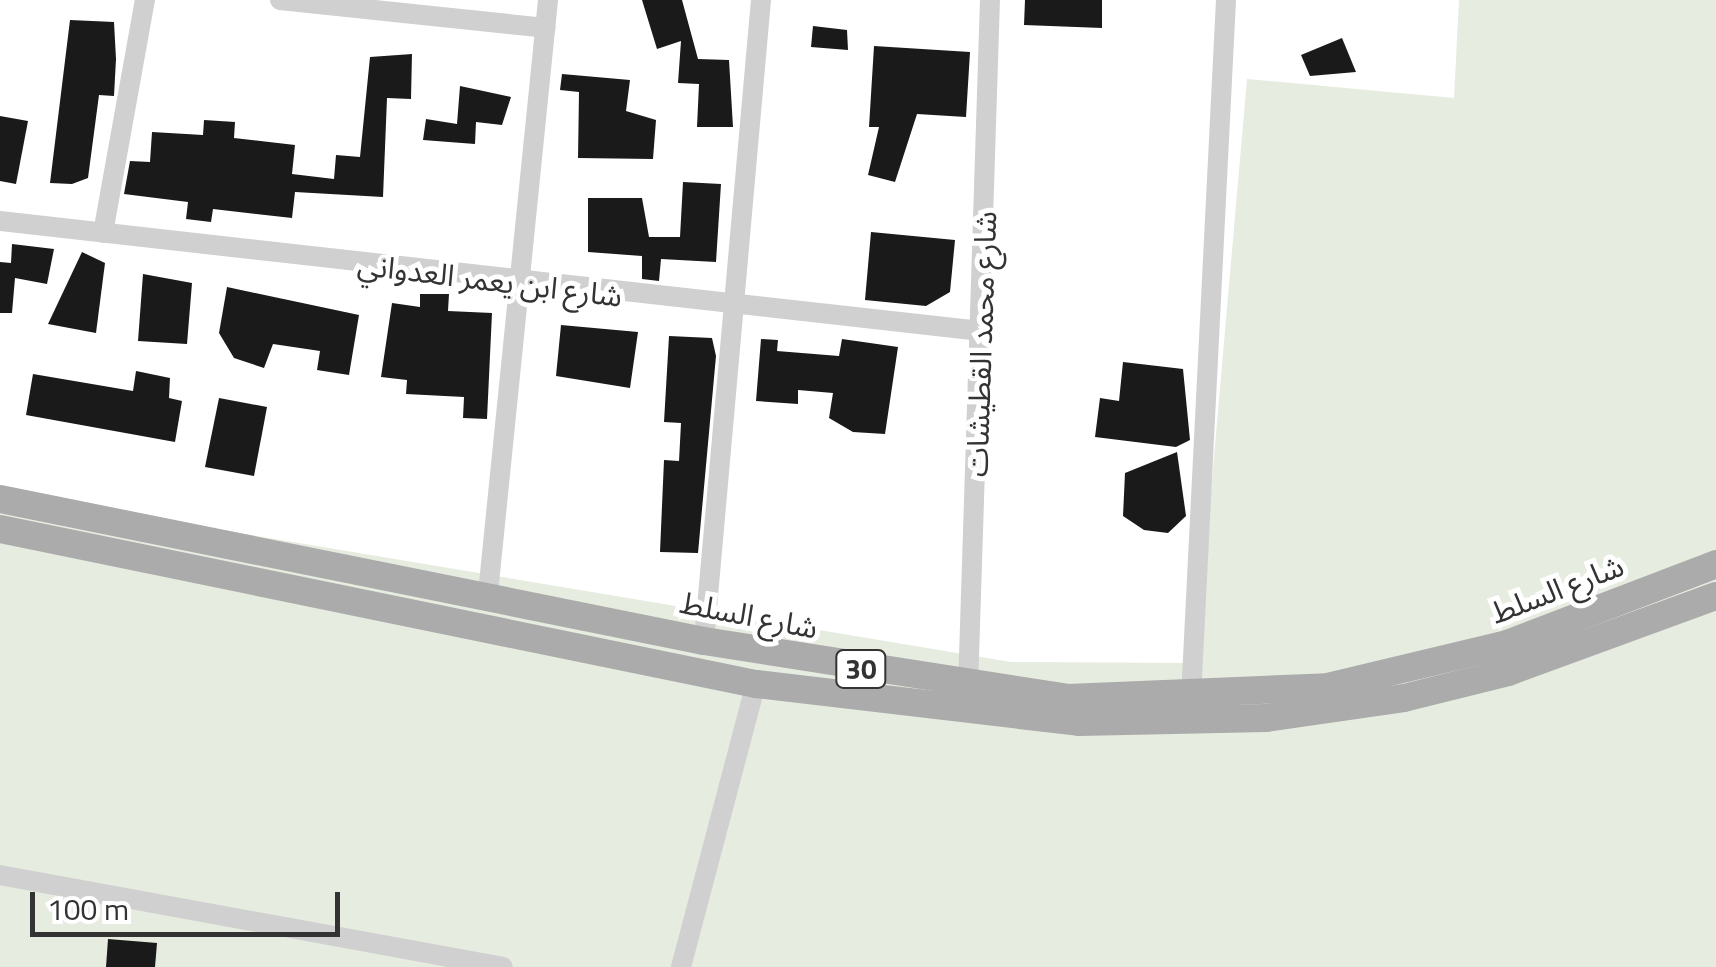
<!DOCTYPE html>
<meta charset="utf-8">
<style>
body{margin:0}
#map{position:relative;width:1716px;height:967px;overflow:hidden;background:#fff;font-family:"Titillium Web","Noto Sans Arabic",sans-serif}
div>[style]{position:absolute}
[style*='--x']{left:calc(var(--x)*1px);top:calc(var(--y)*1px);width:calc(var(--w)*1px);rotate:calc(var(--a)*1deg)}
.green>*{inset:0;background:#e6ecdf}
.building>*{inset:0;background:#1a1a1a}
.minor>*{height:20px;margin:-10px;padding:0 10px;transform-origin:10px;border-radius:10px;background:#d0d0d0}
.major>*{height:28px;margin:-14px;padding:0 14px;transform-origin:14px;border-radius:14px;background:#ababab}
span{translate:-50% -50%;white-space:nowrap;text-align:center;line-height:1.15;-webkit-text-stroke:10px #fff;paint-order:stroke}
.shield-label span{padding:2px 8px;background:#fff;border:2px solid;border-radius:8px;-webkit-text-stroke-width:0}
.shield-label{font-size:28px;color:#333;font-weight:700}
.street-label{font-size:30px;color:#333}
.scale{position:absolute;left:30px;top:892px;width:310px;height:45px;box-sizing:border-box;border:5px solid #333;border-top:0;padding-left:12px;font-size:30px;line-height:35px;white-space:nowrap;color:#333;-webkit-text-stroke:8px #fff;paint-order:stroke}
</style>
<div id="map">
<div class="green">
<i style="clip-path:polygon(1459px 0,1716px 0,1716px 967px,0 967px,0 493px,1011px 662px,1196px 663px,1247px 79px,1454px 98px)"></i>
</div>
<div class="building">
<i style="clip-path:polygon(642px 0,682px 0,698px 59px,729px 60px,733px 127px,697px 127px,699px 84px,678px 83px,681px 41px,657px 49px)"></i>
<i style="clip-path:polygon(1025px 0,1102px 0,1102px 28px,1024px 25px)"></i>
<i style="clip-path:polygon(70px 20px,114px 22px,116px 59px,114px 96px,99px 95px,88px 178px,72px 184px,50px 183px)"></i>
<i style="clip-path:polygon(813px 26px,847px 30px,848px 50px,811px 47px)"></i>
<i style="clip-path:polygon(1342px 38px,1356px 72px,1310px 76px,1301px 55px)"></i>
<i style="clip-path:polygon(874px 46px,970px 52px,966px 117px,917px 114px,895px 182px,868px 175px,879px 127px,869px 127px)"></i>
<i style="clip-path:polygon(412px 54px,411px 99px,387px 98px,383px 197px,295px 192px,292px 218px,213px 209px,211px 222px,186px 219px,188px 202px,124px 194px,130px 161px,150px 162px,152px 132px,203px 135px,204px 120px,235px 122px,234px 138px,295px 145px,292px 174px,334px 179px,336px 155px,360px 157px,370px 57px)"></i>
<i style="clip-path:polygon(562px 74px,630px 80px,626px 111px,656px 120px,653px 159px,578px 158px,579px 92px,560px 90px)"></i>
<i style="clip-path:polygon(460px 86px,511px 97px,502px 125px,476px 122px,475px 144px,423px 140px,426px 119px,457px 124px)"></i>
<i style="clip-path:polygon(0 116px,28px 121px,16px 184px,0 181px)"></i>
<i style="clip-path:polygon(683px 182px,721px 184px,716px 262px,661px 259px,659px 281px,642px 279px,642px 256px,588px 252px,588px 198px,642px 198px,649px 237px,680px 237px)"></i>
<i style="clip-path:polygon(871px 232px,955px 240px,950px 292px,926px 306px,865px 300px)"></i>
<i style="clip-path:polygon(12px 244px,54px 249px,47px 284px,15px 278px,12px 313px,0 313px,0 262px,11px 263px)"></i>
<i style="clip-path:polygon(82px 252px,105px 263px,96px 333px,48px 324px)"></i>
<i style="clip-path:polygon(143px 274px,192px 283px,187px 344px,138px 341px)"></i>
<i style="clip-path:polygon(227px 287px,359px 315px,349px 375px,317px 370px,320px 351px,273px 344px,264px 368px,234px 358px,219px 333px)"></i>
<i style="clip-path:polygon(420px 294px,449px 294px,448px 311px,492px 313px,487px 419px,463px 418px,464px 397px,406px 394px,407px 380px,381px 377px,392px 303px,420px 307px)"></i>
<i style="clip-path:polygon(561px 325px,638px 332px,630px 388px,556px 376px)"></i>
<i style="clip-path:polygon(669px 336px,712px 338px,716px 356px,698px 553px,660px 552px,664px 460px,679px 461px,681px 423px,664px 422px)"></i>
<i style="clip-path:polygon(761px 339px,778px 340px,777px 351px,839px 356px,842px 339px,898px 347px,885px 434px,853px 432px,829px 418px,833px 393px,798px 390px,798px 404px,756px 401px)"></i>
<i style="clip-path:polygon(1123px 362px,1183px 369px,1190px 440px,1176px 447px,1095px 437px,1100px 398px,1119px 401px)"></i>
<i style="clip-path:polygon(136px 371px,170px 378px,169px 398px,182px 401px,175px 442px,26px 415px,33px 374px,133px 391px)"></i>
<i style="clip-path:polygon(219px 398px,267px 407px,254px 476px,205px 467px)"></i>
<i style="clip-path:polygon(1177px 452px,1186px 516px,1168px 533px,1144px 530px,1123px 516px,1125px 473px)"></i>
<i style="clip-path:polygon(108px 939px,157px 943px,155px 967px,106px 967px)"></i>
</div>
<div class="minor">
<i style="--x:280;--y:0;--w:267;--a:6"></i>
<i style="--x:0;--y:221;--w:987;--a:6.4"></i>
<i style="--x:103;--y:233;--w:237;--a:-79.8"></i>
<i style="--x:488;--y:593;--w:596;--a:-84.22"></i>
<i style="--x:704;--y:641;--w:644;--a:-84.92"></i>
<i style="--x:968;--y:688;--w:688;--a:-88.17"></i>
<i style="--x:1191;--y:698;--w:699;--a:-87.13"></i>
<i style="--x:0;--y:875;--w:511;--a:10.36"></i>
<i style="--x:681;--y:967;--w:293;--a:-75.2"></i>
</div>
<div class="major">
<i style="--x:0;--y:499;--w:718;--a:11.4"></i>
<i style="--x:704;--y:641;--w:368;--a:8.9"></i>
<i style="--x:1068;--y:698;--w:259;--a:-2.4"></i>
<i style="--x:1327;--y:687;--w:185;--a:-13.4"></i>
<i style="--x:1507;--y:644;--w:224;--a:-20.9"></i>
<i style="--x:0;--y:529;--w:772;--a:11.59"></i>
<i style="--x:756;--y:684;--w:325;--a:6.7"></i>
<i style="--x:1079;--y:722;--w:187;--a:-1.2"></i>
<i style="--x:1266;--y:718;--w:139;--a:-8.2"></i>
<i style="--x:1404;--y:698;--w:107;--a:-14"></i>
<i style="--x:1508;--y:672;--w:221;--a:-20.1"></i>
</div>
<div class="shield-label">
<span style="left:861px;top:669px">30</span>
</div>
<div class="street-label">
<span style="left:490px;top:280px;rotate:7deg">شارع ابن يعمر العدواني</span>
<span style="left:981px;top:344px;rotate:-88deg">شارع محمد القطيشات</span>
<span style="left:1557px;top:589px;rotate:-21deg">شارع السلط</span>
<span style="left:749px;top:615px;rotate:11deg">شارع السلط</span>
</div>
<div class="scale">100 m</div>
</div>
